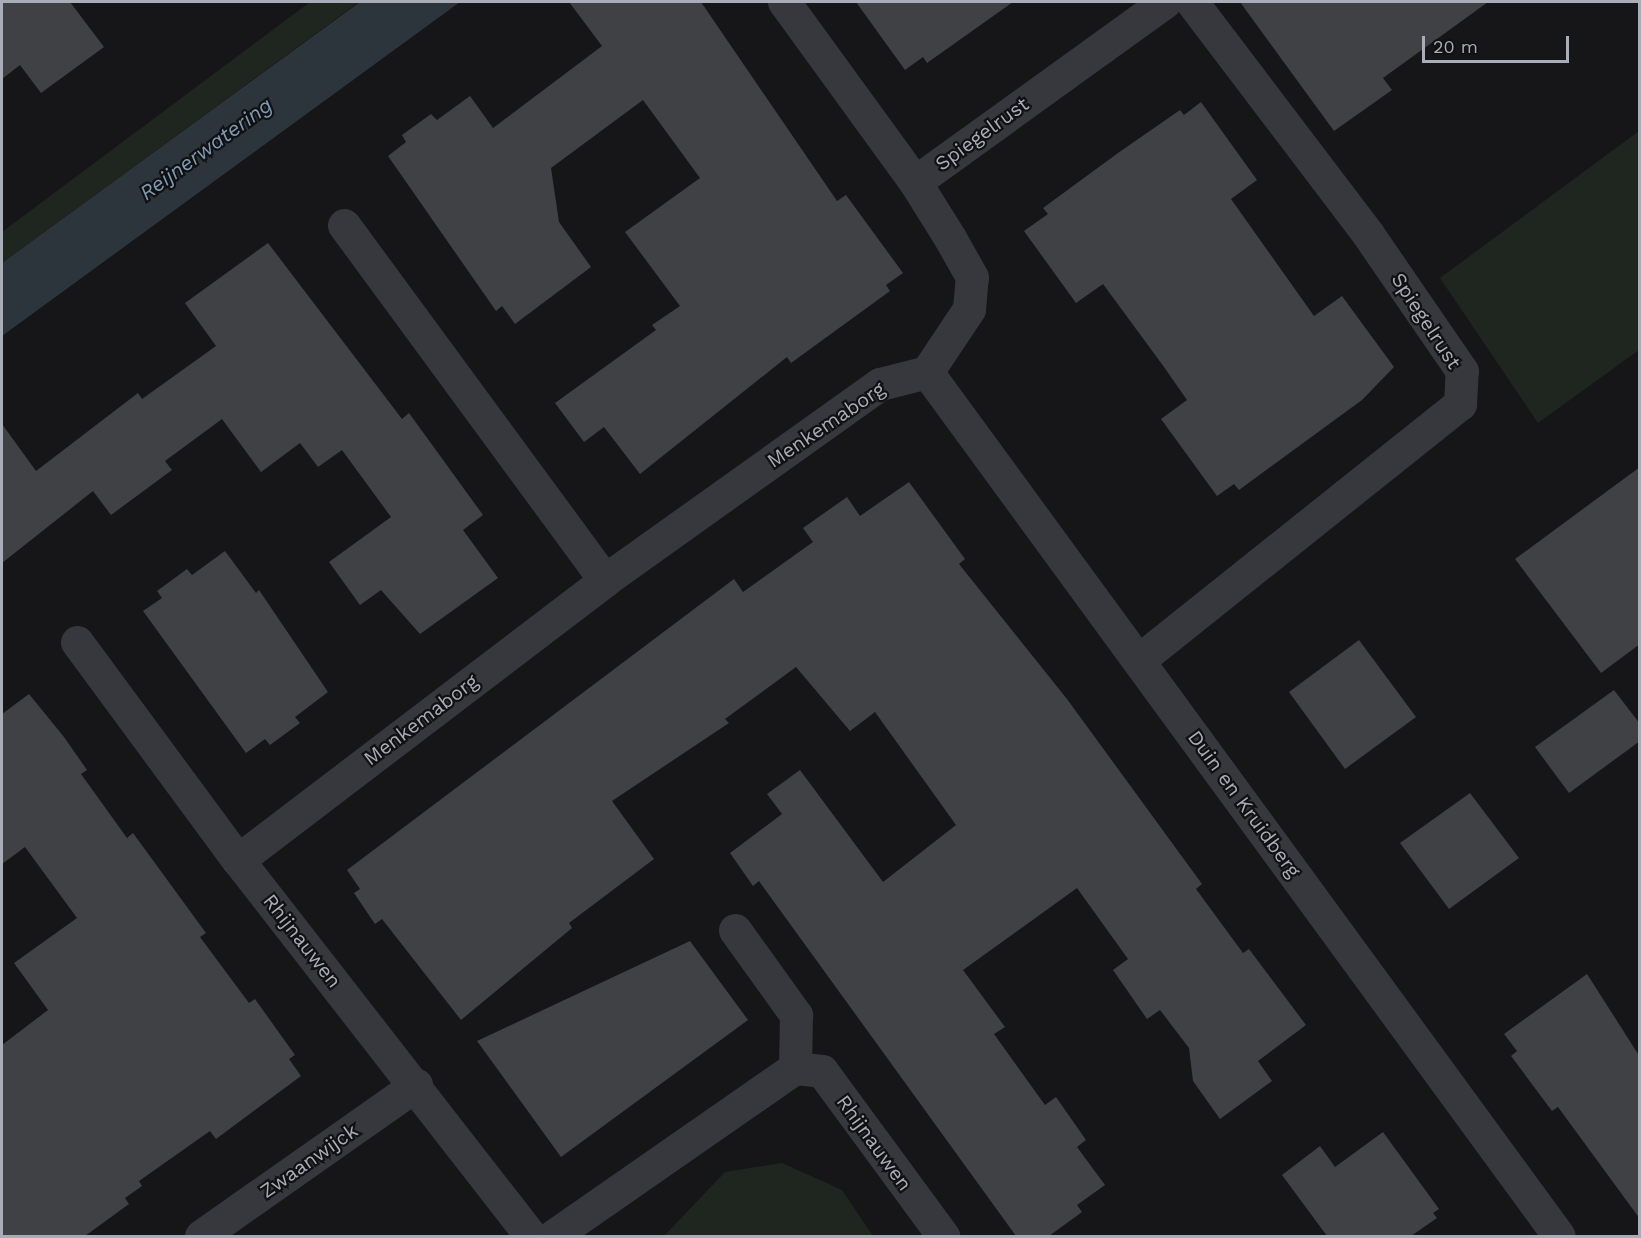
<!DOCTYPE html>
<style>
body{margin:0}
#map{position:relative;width:1641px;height:1238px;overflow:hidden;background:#161618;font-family:"Work Sans",sans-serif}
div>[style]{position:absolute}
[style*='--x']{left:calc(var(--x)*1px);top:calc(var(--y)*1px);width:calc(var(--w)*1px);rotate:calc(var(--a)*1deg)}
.green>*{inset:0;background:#1e261f}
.water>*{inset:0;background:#2c353c}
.building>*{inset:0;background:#404145}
.street>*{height:33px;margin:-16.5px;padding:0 16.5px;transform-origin:16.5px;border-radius:16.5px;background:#37383d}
span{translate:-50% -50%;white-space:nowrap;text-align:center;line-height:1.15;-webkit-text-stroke:4.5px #111113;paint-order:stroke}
.street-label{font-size:20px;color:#a8adb8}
.water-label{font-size:21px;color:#7f9bb3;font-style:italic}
.frame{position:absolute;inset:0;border:3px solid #a8adb8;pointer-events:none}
.scale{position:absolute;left:1422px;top:36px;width:147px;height:27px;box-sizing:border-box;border:3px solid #a8adb8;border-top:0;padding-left:8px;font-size:18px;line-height:21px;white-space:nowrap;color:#a8adb8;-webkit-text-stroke:4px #111113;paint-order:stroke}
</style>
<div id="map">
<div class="green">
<i style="clip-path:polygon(310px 2px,359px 2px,2px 263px,2px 232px)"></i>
<i style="clip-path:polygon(1639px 131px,1639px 350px,1538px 423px,1440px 278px)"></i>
<i style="clip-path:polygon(782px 1163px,842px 1190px,873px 1236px,664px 1236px,725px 1172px)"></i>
</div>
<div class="water">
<i style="clip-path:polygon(360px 2px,460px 2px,2px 336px,2px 263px)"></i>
</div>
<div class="building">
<i style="clip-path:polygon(2px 2px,70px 2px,104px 47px,41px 93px,20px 65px,2px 79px)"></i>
<i style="clip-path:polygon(569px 2px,701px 2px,837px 201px,846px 195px,903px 273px,886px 285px,890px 291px,791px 363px,787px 357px,640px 474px,604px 427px,584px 442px,555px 403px,656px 330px,652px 325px,680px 306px,625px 232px,700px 178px,643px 100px,551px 168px,559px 222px,591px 267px,515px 324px,502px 306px,496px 311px,388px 156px,406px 142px,402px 135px,431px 114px,437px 120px,470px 96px,493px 128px,602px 46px)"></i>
<i style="clip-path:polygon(856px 2px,1013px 2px,927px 63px,923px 57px,905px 70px)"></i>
<i style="clip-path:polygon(1240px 2px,1488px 2px,1383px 78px,1392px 90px,1334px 131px)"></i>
<i style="clip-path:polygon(1201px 102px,1257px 180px,1231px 199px,1314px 316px,1342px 296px,1394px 367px,1362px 400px,1239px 490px,1234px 484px,1217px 496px,1161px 419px,1187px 400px,1164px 367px,1103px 284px,1076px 303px,1024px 231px,1048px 214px,1043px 208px,1118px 153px,1180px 110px,1184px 115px)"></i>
<i style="clip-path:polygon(268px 243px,402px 419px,409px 413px,483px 515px,463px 530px,498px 578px,420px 634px,381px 590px,360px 605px,329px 562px,391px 517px,342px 450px,318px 467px,300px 443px,261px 472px,222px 419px,165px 461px,172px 470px,111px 515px,93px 491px,2px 563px,2px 424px,36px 471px,138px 393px,142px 399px,216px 346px,185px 303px)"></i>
<i style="clip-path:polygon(1640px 467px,1640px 644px,1601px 673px,1515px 559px)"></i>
<i style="clip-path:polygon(909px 482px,965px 559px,959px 564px,1067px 699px,1202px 884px,1196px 889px,1243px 953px,1249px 949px,1306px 1025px,1258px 1061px,1272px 1081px,1220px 1119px,1193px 1081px,1189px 1048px,1160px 1010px,1147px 1019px,1113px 970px,1128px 959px,1077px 888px,963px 970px,1005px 1027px,994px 1034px,1045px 1105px,1056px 1097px,1086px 1140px,1077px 1147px,1105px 1185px,1077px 1205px,1082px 1212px,1049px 1236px,1016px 1236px,759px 881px,753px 886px,730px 853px,782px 814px,767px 794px,800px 770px,883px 882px,956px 825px,875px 712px,850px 731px,796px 667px,725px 719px,729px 723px,612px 801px,654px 859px,569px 923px,572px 928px,461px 1020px,382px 919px,375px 924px,354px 893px,360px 889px,347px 870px,734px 579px,743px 592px,813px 542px,803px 528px,847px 497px,860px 516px)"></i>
<i style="clip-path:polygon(225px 551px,256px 593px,259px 590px,328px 692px,295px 717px,300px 723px,270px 745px,265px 739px,246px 753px,143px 611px,162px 598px,157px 591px,187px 569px,192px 575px)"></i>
<i style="clip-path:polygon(1359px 640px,1416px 717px,1345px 769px,1289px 692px)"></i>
<i style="clip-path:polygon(1614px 690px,1640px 724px,1640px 741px,1569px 793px,1535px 747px)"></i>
<i style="clip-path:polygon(29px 694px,64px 737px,87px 770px,81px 774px,127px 838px,133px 833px,206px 933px,200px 937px,249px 1003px,255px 999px,295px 1055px,289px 1059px,301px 1076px,216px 1139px,210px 1131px,139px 1181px,142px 1186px,125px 1198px,129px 1204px,85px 1236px,2px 1236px,2px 1045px,48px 1010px,14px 963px,77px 918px,25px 847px,2px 864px,2px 714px)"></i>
<i style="clip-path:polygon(1470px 793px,1519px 858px,1449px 909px,1400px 843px)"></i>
<i style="clip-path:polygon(690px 941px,748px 1020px,561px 1157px,477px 1041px)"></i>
<i style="clip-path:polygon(1587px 974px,1640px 1057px,1640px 1219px,1558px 1107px,1552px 1111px,1511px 1056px,1517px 1051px,1504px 1034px)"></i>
<i style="clip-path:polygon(1383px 1132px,1439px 1209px,1433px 1213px,1437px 1218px,1411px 1236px,1327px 1236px,1282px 1175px,1320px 1146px,1335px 1167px)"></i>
</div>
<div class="street">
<i style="--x:915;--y:182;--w:308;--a:-35.8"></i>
<i style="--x:344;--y:225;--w:441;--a:53.7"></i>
<i style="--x:927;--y:372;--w:1070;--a:53.82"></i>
<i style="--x:77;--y:642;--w:271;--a:53.6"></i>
<i style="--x:238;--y:860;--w:477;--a:52.1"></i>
<i style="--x:1139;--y:660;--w:411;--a:-38.6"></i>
<i style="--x:1460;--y:404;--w:33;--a:-87"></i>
<i style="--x:1462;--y:371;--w:166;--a:-124.5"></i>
<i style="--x:1368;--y:234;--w:291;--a:-127.2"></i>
<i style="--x:238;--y:860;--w:462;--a:-37.3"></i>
<i style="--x:605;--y:580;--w:338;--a:-35.5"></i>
<i style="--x:880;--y:384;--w:49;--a:-14.3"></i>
<i style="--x:927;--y:372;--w:76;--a:-56.3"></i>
<i style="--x:969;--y:309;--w:32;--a:-85"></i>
<i style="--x:972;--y:277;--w:45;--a:-119.4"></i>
<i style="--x:950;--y:238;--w:66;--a:-122"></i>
<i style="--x:915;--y:182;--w:223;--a:-126"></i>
<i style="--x:735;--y:930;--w:105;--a:54.3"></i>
<i style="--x:796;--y:1015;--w:53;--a:91.1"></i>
<i style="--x:795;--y:1068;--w:27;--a:6"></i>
<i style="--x:822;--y:1071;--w:205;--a:53.7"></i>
<i style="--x:201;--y:1236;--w:263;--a:-35.1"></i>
<i style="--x:553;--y:1236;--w:295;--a:-34.8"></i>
</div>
<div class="street-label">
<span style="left:982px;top:134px;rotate:-36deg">Spiegelrust</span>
<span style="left:1426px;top:321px;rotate:57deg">Spiegelrust</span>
<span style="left:826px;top:425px;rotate:-34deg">Menkemaborg</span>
<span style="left:421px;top:720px;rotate:-37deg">Menkemaborg</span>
<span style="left:1244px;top:804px;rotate:54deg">Duin en Kruidberg</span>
<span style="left:302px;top:941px;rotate:52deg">Rhijnauwen</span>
<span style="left:874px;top:1143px;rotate:54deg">Rhijnauwen</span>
<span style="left:309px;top:1161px;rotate:-35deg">Zwaanwijck</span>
</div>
<div class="water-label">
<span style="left:206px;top:149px;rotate:-36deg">Reijnerwatering</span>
</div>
<div class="frame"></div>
<div class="scale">20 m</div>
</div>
